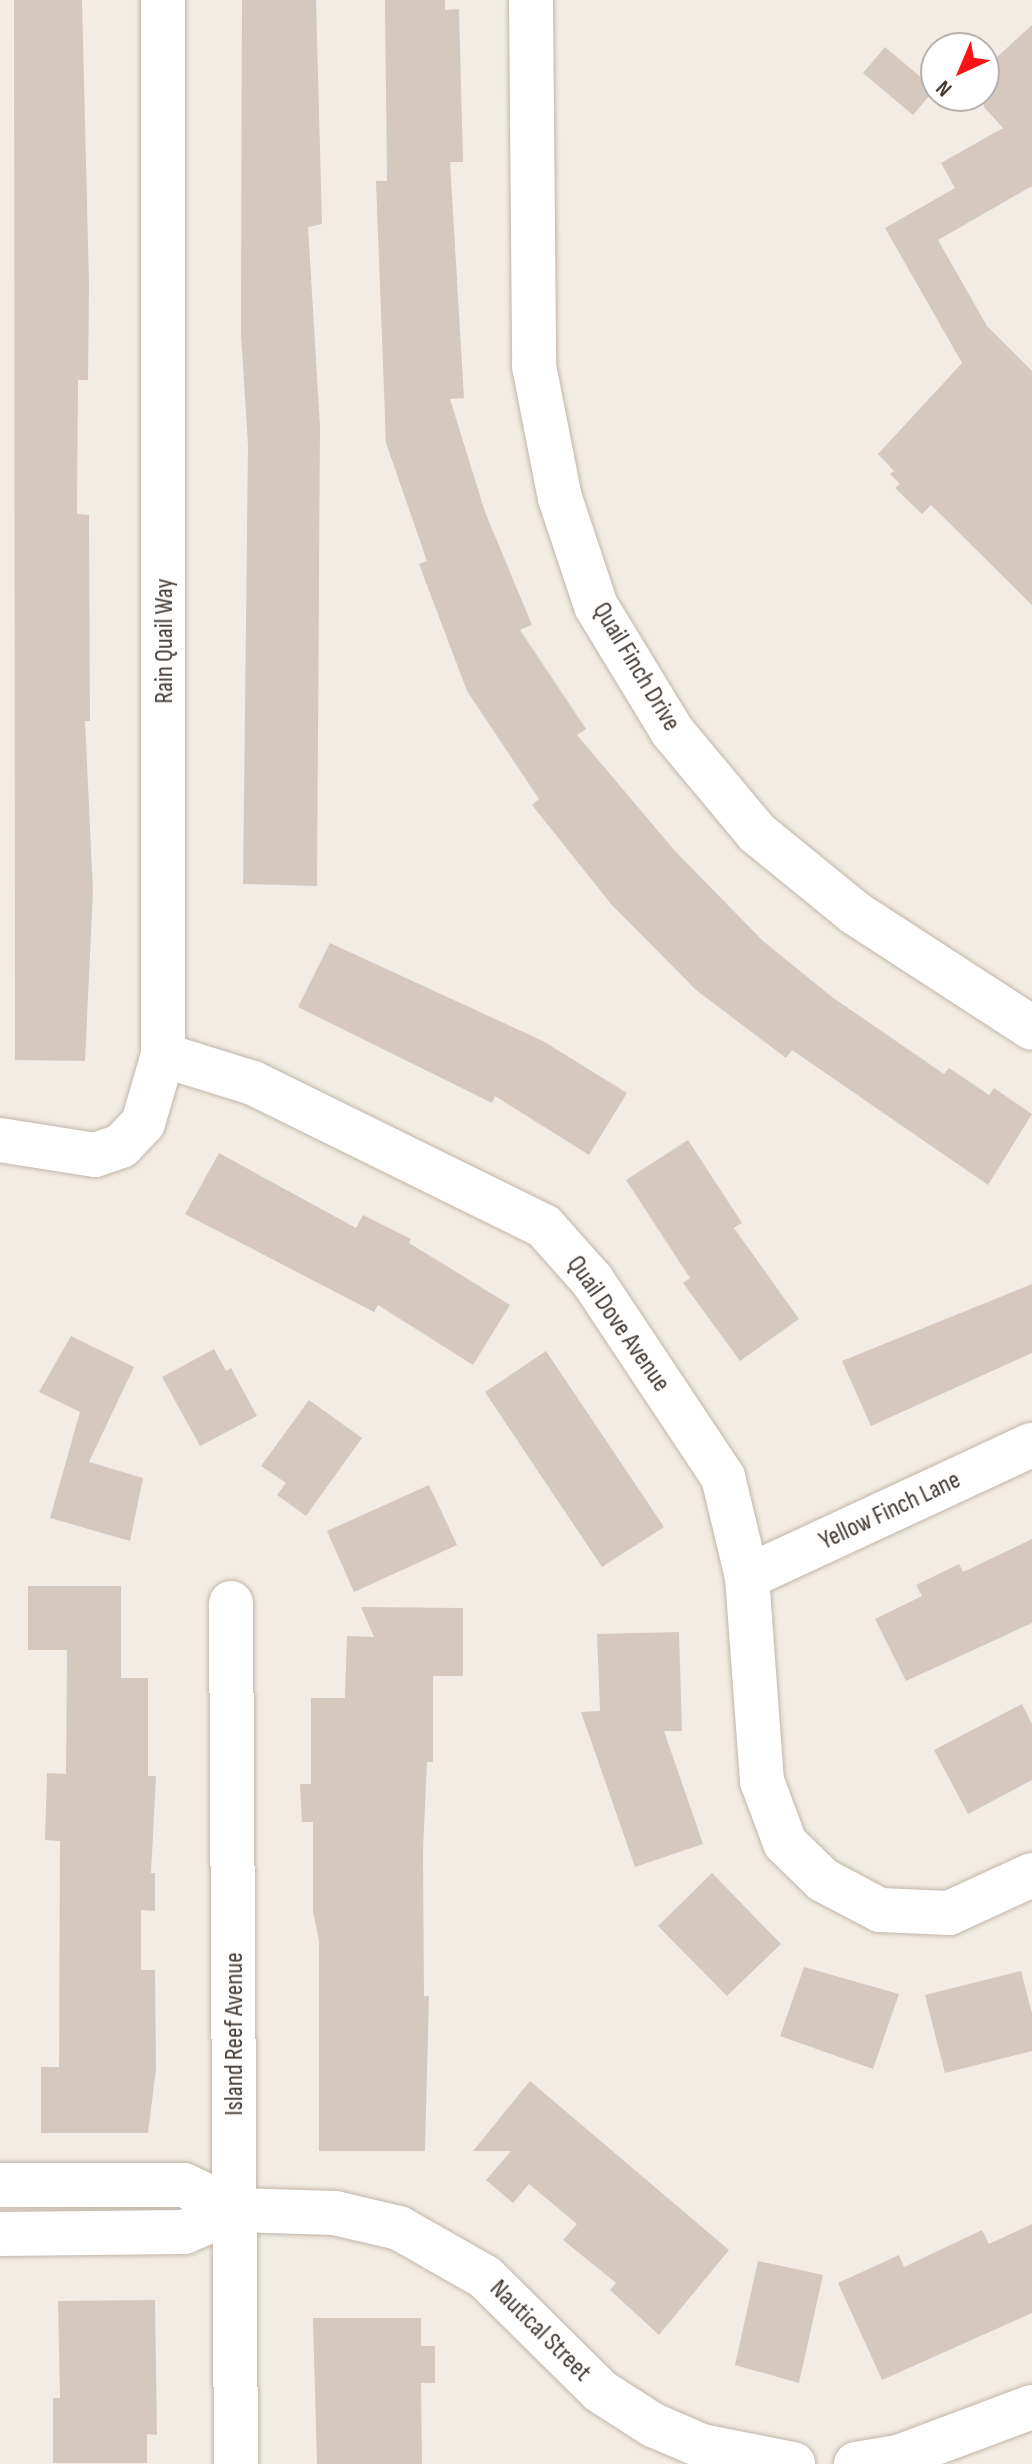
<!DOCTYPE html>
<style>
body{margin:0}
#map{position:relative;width:1032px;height:2464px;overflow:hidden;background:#f2ece4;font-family:"Sofia Sans Condensed",sans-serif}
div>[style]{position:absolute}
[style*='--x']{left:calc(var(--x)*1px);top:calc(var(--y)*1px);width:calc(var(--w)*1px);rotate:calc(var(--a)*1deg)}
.building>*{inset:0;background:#d7c8bd}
.roads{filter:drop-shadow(0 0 2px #c1b5aa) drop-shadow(0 0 2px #c1b5aa)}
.street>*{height:44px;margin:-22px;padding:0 22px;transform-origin:22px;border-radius:22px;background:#fff}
span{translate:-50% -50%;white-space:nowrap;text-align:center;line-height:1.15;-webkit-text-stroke:7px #fff;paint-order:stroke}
.street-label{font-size:26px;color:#453b34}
.north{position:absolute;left:920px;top:32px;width:80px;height:80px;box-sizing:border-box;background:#fff;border:2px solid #b5b1ae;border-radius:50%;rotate:224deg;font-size:22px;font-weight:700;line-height:32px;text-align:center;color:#453b34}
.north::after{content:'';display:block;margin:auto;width:28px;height:36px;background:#fc1217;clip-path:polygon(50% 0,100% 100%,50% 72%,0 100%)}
</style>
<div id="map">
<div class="building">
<i style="clip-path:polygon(14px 0,82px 0,89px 284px,88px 380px,78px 380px,77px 514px,89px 515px,90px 721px,85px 721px,93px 891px,85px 1061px,15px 1060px)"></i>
<i style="clip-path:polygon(242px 0,316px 0,322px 224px,308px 227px,320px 426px,317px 886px,243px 884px,248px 445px,241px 334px)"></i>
<i style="clip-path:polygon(385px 0,445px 0,445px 10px,459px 9px,463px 162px,450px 162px,464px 398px,450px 399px,485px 512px,532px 625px,520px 630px,586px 729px,577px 735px,675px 851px,763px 941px,832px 997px,944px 1074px,949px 1068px,989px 1095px,994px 1088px,1032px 1114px,988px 1185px,792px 1050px,786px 1058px,696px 990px,611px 904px,532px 805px,539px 799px,467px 691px,419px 564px,427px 561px,386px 443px,376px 181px,387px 181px)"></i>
<i style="clip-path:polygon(1032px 25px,1032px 186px,938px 240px,987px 326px,1032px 371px,1032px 605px,931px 505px,922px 514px,895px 488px,900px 484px,890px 474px,894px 471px,878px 454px,962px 363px,885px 228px,955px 188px,941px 163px,1003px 128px,984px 107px,984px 69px)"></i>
<i style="clip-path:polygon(885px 47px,935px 89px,913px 115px,863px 73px)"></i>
<i style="clip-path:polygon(330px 943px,543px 1041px,627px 1093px,589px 1155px,495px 1096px,492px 1103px,298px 1007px)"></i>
<i style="clip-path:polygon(688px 1140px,742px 1223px,734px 1228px,799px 1319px,740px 1361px,683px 1283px,690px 1278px,626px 1180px)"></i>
<i style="clip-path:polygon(219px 1153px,356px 1228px,363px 1215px,411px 1239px,409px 1243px,510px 1305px,473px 1365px,378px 1305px,374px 1312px,185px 1214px)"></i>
<i style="clip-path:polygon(1032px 1284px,1032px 1353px,871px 1426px,842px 1361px)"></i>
<i style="clip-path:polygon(71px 1336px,134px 1367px,89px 1462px,143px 1478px,130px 1541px,50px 1518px,80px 1412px,39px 1392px)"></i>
<i style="clip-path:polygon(214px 1349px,226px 1371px,231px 1368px,257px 1416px,200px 1446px,162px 1377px)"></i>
<i style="clip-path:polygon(546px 1351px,664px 1527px,602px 1567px,485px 1392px)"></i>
<i style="clip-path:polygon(309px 1400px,362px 1438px,306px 1516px,277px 1495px,286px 1483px,261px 1466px)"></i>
<i style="clip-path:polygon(429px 1485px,457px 1545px,354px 1592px,327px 1531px)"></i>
<i style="clip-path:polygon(1032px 1539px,1032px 1623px,906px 1681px,875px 1619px,922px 1596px,916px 1585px,959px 1564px,963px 1572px)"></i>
<i style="clip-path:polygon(28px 1586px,121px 1586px,121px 1678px,148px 1678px,148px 1776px,156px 1776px,151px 1873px,155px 1873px,155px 1911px,141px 1910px,141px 1970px,155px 1970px,156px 2069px,148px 2133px,41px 2133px,41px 2067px,59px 2067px,60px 1841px,45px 1840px,47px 1773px,66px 1774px,67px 1650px,28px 1650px)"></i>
<i style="clip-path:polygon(361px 1607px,463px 1608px,463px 1676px,433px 1676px,433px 1762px,427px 1762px,423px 1851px,424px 1996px,429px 1996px,425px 2151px,319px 2151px,319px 1941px,313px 1911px,313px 1822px,302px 1822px,300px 1784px,311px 1784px,311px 1698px,345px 1698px,347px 1636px,374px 1637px)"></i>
<i style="clip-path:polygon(679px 1632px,682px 1731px,664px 1731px,703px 1844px,635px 1867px,581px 1712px,600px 1711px,597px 1634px)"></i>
<i style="clip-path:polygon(1022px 1704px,1032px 1724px,1032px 1780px,968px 1814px,934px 1750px)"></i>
<i style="clip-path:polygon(712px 1873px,781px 1944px,727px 1996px,658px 1926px)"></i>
<i style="clip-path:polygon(804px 1967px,899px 1994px,873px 2069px,780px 2036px)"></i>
<i style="clip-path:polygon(1021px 1971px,1032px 2013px,1032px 2051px,945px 2073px,925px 1995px)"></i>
<i style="clip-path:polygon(530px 2081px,729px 2250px,659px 2335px,610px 2290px,616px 2283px,563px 2240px,577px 2224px,529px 2184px,513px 2203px,486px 2180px,511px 2151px,473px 2151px)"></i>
<i style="clip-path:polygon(1032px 2224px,1032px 2313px,882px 2380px,838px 2283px,899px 2255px,904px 2267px,982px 2230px,989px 2244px)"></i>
<i style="clip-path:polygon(758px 2261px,823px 2275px,799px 2383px,735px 2365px)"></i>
<i style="clip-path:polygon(155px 2300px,157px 2435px,147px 2434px,147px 2463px,53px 2463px,53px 2398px,60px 2398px,58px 2301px)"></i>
<i style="clip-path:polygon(313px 2318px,421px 2318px,421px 2346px,435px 2346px,435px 2383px,421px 2383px,422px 2464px,317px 2464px)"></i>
</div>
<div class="roads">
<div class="street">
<i style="--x:531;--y:0;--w:366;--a:89.5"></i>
<i style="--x:534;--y:366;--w:135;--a:78.9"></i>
<i style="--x:560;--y:498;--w:114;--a:71.6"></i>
<i style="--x:596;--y:606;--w:146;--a:58.7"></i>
<i style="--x:672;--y:731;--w:133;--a:50.2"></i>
<i style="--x:757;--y:833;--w:127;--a:39.2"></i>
<i style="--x:855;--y:913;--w:211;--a:33"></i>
<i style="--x:163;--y:1055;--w:94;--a:17.3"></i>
<i style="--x:253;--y:1083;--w:324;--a:26.2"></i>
<i style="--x:544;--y:1226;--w:72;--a:48.4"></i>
<i style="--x:592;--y:1280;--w:237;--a:56.4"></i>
<i style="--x:723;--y:1477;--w:103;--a:76.5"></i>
<i style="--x:747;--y:1577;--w:205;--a:85.8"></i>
<i style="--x:762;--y:1781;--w:66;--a:69.6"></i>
<i style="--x:785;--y:1843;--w:53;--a:44.2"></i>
<i style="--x:823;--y:1880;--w:64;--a:27.8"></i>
<i style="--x:880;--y:1910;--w:69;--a:2.5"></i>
<i style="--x:949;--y:1913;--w:91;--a:-24.6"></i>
<i style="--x:0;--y:1140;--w:96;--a:9"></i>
<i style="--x:95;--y:1155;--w:28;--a:-19"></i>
<i style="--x:121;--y:1146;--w:32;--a:-46"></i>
<i style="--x:143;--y:1123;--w:71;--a:-73.6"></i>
<i style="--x:163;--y:1055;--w:1055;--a:-90"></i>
<i style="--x:747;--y:1577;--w:314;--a:-24.9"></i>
<i style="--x:231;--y:1603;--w:861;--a:89.67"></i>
<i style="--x:0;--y:2185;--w:184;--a:0"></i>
<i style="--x:184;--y:2185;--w:58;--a:25.7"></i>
<i style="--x:0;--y:2234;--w:184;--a:-0.6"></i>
<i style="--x:184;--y:2232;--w:56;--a:-22.9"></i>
<i style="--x:236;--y:2210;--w:99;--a:1.7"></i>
<i style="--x:335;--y:2213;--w:66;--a:13.2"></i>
<i style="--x:399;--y:2228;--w:99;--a:29.7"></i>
<i style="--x:485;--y:2277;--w:162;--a:44.7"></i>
<i style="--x:600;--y:2391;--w:63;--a:32.7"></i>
<i style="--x:653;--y:2425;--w:53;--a:23.2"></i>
<i style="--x:702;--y:2446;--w:93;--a:11.2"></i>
<i style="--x:856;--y:2464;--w:43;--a:-9.5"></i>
<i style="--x:898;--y:2457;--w:143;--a:-20.5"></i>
</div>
</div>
<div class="street-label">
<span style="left:165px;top:641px;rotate:-90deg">Rain Quail Way</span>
<span style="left:636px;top:667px;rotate:59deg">Quail Finch Drive</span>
<span style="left:618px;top:1324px;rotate:55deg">Quail Dove Avenue</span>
<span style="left:890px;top:1511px;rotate:-25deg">Yellow Finch Lane</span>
<span style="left:235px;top:2034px;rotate:-90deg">Island Reef Avenue</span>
<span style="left:540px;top:2331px;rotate:45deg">Nautical Street</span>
</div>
<div class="north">N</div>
</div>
